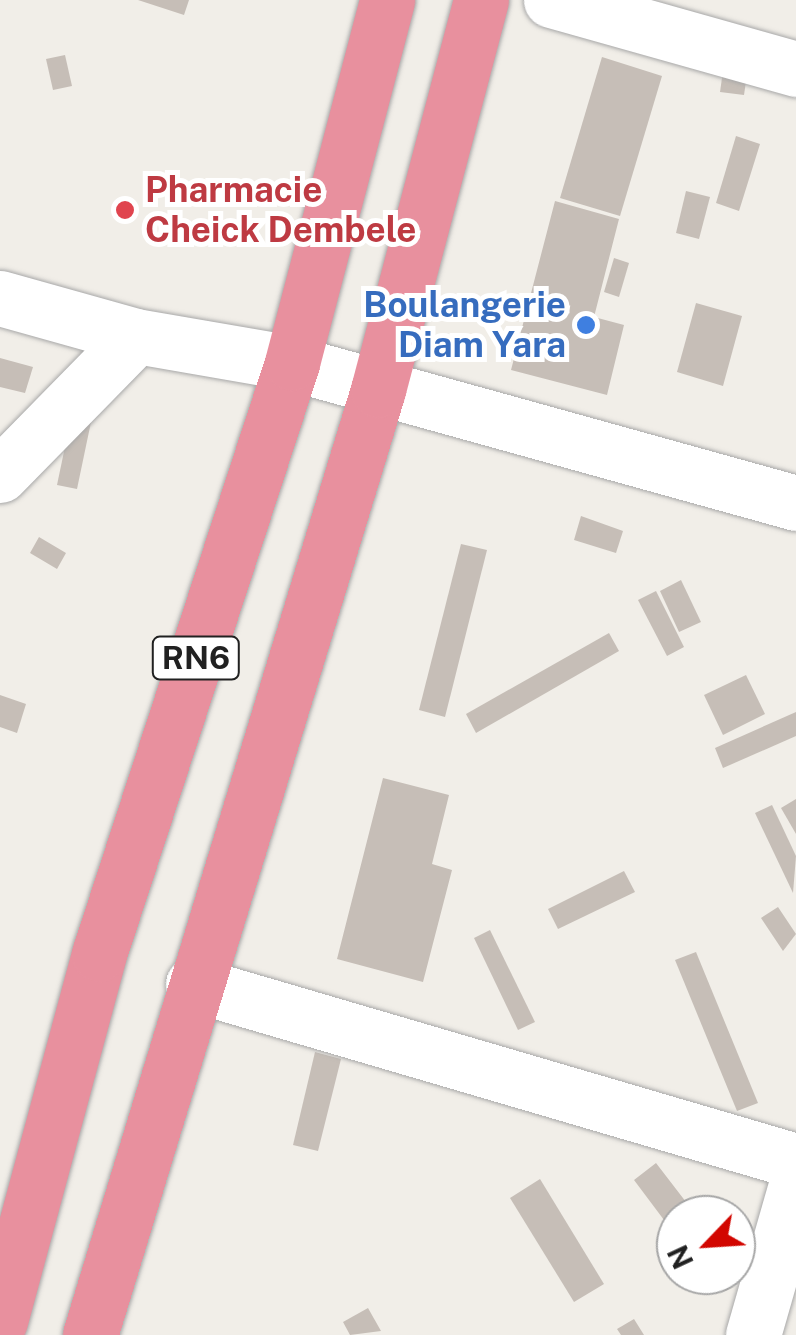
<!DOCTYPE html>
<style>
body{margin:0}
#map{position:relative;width:796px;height:1335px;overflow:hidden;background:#f1eee8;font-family:"Public Sans",sans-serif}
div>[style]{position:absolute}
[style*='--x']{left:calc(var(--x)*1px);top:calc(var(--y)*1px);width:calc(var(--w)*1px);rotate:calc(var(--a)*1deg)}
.building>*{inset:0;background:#c6beb7}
.roads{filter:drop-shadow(0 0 2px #a8a8a8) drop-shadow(0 0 2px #a8a8a8)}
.minor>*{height:55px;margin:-27.5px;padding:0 27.5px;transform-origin:27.5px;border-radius:27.5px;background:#fff}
.highway>*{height:55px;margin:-27.5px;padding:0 27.5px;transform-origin:27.5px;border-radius:27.5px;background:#e8909e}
.dots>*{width:28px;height:28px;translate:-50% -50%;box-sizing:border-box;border:5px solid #fff;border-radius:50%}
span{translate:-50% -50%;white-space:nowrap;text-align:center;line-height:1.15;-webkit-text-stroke:10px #fff;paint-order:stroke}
.shield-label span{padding:2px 8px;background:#fff;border:2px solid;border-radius:8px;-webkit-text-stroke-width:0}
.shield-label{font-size:32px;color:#212121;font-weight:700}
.health-label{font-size:35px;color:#be3a42;font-weight:700}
.left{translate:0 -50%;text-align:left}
.shop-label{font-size:35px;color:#366cbe;font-weight:700}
.right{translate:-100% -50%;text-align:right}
.north{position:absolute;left:656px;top:1195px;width:100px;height:100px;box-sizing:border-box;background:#fff;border:2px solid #a6a6a6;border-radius:50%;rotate:245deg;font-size:28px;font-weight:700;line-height:40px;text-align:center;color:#212121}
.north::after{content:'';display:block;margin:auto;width:35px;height:45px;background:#d20600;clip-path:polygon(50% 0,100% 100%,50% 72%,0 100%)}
</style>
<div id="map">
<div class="building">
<i style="clip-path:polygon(138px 0,189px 0,184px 15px)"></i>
<i style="clip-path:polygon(65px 55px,72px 86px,53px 90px,46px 59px)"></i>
<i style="clip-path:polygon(602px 57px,662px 76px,620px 216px,560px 198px)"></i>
<i style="clip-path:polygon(724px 64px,748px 68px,744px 95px,720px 92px)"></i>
<i style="clip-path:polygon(736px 136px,760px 144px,739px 211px,716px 203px)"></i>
<i style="clip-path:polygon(686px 191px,710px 197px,699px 239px,676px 233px)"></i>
<i style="clip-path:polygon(555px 201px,619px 219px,594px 317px,624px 325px,607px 395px,511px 370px)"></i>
<i style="clip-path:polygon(614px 258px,629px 263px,619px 297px,604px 292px)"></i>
<i style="clip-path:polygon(696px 303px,742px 316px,723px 386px,677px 372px)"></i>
<i style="clip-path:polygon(0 358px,33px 367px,25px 393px,0 387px)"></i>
<i style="clip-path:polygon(71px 418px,91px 422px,77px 489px,57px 485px)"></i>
<i style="clip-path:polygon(581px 516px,623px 531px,616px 553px,574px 540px)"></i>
<i style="clip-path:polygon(39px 537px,66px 553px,57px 569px,30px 553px)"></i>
<i style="clip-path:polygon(461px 544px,487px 550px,445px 717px,419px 710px)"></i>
<i style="clip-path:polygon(681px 580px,701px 622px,679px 632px,660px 591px)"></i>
<i style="clip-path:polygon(656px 591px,684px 647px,667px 656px,638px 600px)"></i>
<i style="clip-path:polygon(609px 633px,619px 651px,476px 733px,466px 714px)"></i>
<i style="clip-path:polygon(746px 675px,765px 714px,723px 735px,704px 695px)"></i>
<i style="clip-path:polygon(0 695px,26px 704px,17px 733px,0 727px)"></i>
<i style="clip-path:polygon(796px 712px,796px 736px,723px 768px,715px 748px)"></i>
<i style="clip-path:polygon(383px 778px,449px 795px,432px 864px,452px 870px,423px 982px,337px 959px)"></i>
<i style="clip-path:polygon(796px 799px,796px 834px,781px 808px)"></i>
<i style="clip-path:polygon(772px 805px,796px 856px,793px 893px,755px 813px)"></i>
<i style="clip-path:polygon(624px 871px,635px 892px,558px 929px,548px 909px)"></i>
<i style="clip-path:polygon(778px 907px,796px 934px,783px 951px,761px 918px)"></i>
<i style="clip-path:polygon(490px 930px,535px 1022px,518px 1030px,474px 938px)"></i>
<i style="clip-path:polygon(696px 952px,758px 1103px,737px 1111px,675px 960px)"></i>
<i style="clip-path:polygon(315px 1052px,341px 1059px,318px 1151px,293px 1145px)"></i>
<i style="clip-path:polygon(656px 1163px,696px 1215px,676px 1215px,676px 1236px,634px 1180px)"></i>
<i style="clip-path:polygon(540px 1179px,604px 1284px,574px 1302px,510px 1198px)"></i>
<i style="clip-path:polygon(368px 1308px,381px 1331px,350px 1335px,343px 1322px)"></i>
<i style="clip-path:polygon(634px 1319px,644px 1335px,621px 1335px,617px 1329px)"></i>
</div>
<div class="roads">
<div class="minor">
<i style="--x:551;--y:0;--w:255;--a:15.7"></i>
<i style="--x:0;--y:298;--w:141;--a:15.6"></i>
<i style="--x:136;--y:336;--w:158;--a:9.8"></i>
<i style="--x:292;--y:363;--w:523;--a:15.52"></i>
<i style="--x:0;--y:475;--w:194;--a:-45.6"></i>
<i style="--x:193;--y:984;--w:628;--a:16.36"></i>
<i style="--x:753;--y:1335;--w:156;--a:-74"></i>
</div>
<div class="highway">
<i style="--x:0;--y:1321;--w:380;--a:-74.9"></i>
<i style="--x:99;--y:954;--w:622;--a:-71.91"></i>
<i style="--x:292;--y:363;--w:375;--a:-75.3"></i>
<i style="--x:90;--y:1335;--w:988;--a:-73.05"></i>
<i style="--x:378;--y:390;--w:403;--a:-75.2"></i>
</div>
</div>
<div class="dots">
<i style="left:125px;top:210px;background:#e0444e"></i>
<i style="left:586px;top:325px;background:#3f7fe0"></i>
</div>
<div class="shield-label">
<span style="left:196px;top:658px">RN6</span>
</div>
<div class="health-label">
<span class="left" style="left:145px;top:210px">Pharmacie<br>Cheick Dembele</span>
</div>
<div class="shop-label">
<span class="right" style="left:566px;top:325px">Boulangerie<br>Diam Yara</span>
</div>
<div class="north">N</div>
</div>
